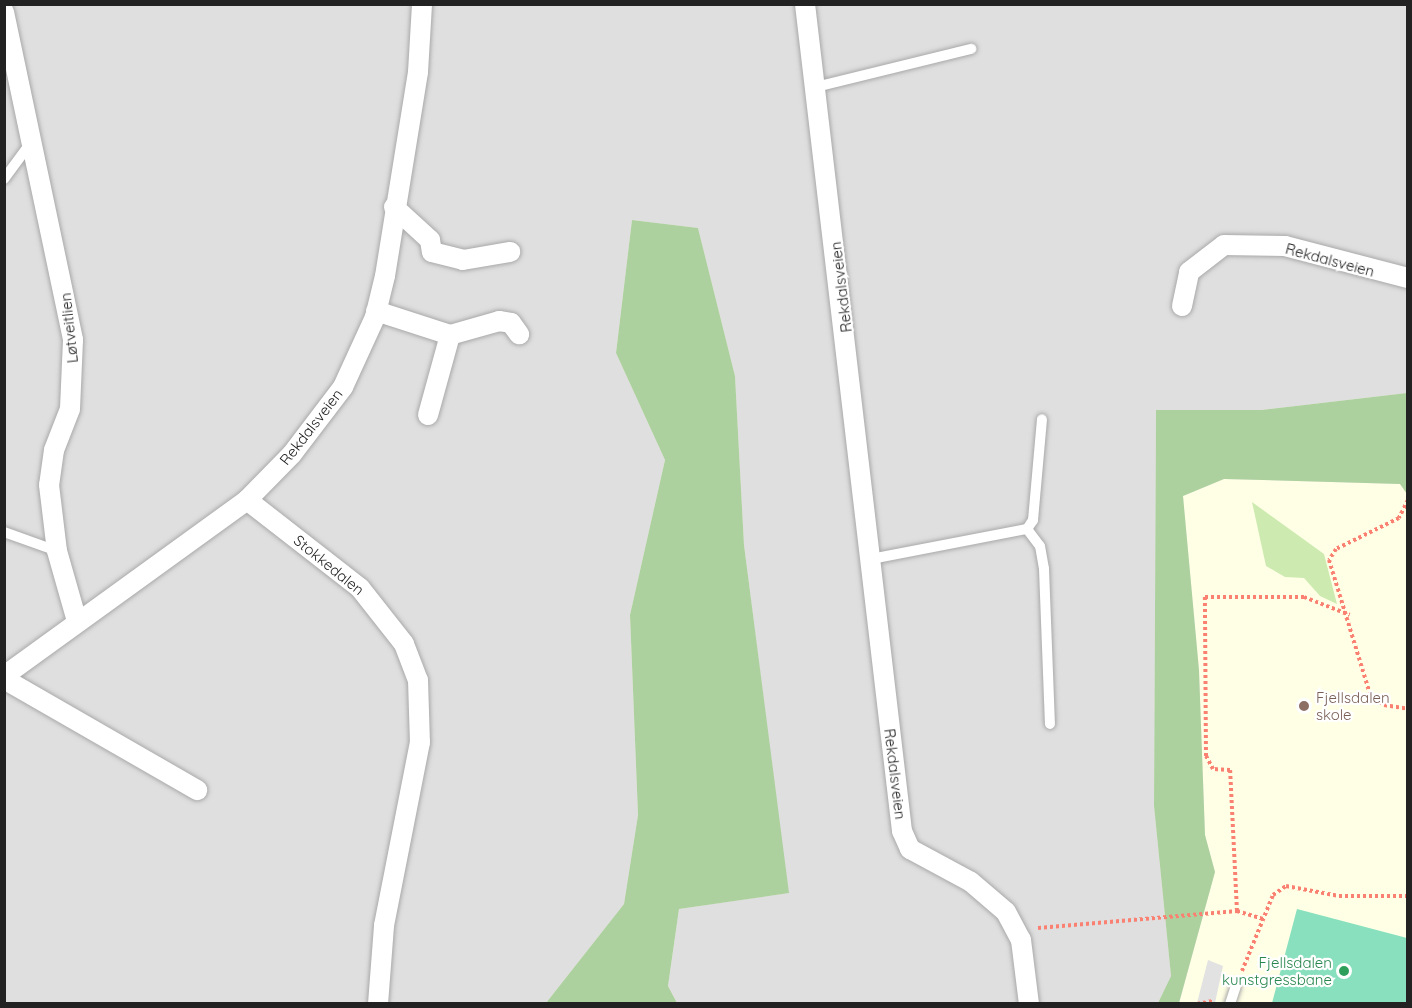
<!DOCTYPE html>
<meta charset="utf-8">
<style>
body{margin:0}
#map{position:relative;width:1412px;height:1008px;overflow:hidden;background:#f2efe9;font-family:Quicksand,sans-serif}
div>[style]{position:absolute}
[style*='--x']{left:calc(var(--x)*1px);top:calc(var(--y)*1px);width:calc(var(--w)*1px);rotate:calc(var(--a)*1deg)}
.residential>*{inset:0;background:#e0dfdf}
.education>*{inset:0;background:#ffffe5}
.grass>*{inset:0;background:#cdebb0}
.forest>*{inset:0;background:#add19e}
.pitch>*{inset:0;background:#88e0be}
.parking>*{inset:0;background:#e2e2e2}
.path>*{height:4px;margin-top:-2px;transform-origin:0;background:repeating-linear-gradient(90deg,#fa8072 0 3px,transparent 0 6px)}
.roads{filter:drop-shadow(0 0 2px #a9a9a9) drop-shadow(0 0 2px #a9a9a9)}
.lane>*{height:10px;margin:-5px;padding:0 5px;transform-origin:5px;border-radius:5px;background:#fff}
.street>*{height:20px;margin:-10px;padding:0 10px;transform-origin:10px;border-radius:10px;background:#fff}
.dots>*{width:16px;height:16px;translate:-50% -50%;box-sizing:border-box;border:3px solid #fff;border-radius:50%}
span{translate:-50% -50%;white-space:nowrap;text-align:center;line-height:1.15;-webkit-text-stroke:4.5px #fff;paint-order:stroke}
.street-label{font-size:15px;color:#222}
.education-label{font-size:15px;color:#785e54}
.left{translate:0 -50%;text-align:left}
.leisure-label{font-size:15px;color:#27864d}
.right{translate:-100% -50%;text-align:right}
.frame{position:absolute;inset:0;border:6px solid #222;pointer-events:none}
</style>
<div id="map">
<div class="residential">
<i style="clip-path:polygon(5px 5px,1407px 5px,1407px 393px,1261px 410px,1156px 411px,1154px 806px,1171px 976px,1158px 1003px,677px 1003px,668px 986px,679px 909px,788px 893px,744px 545px,735px 376px,698px 228px,632px 220px,616px 353px,665px 460px,630px 615px,638px 815px,624px 904px,546px 1003px,5px 1004px)"></i>
</div>
<div class="education">
<i style="clip-path:polygon(1224px 479px,1400px 484px,1408px 494px,1407px 1003px,1179px 1004px,1215px 872px,1205px 835px,1199px 670px,1183px 496px)"></i>
</div>
<div class="grass">
<i style="clip-path:polygon(1252px 502px,1324px 554px,1337px 604px,1320px 596px,1304px 578px,1285px 577px,1266px 566px)"></i>
</div>
<div class="forest">
<i style="clip-path:polygon(632px 220px,698px 228px,735px 376px,744px 545px,789px 893px,679px 909px,668px 986px,677px 1003px,546px 1003px,624px 904px,638px 815px,630px 615px,665px 460px,616px 353px)"></i>
<i style="clip-path:polygon(1407px 393px,1407px 494px,1400px 484px,1224px 479px,1183px 496px,1199px 670px,1205px 835px,1215px 872px,1179px 1003px,1158px 1003px,1171px 976px,1154px 806px,1156px 410px,1261px 410px)"></i>
</div>
<div class="pitch">
<i style="clip-path:polygon(1297px 909px,1407px 938px,1407px 1003px,1272px 1003px)"></i>
</div>
<div class="parking">
<i style="clip-path:polygon(1208px 960px,1223px 966px,1215px 1003px,1197px 1003px)"></i>
</div>
<div class="path">
<i style="--x:1408;--y:500;--w:20;--a:117"></i>
<i style="--x:1399;--y:518;--w:70;--a:153.8"></i>
<i style="--x:1336;--y:549;--w:13;--a:122"></i>
<i style="--x:1329;--y:560;--w:140;--a:73"></i>
<i style="--x:1370;--y:694;--w:18;--a:38"></i>
<i style="--x:1384;--y:705;--w:24;--a:9"></i>
<i style="--x:1237;--y:911;--w:141;--a:-92.8"></i>
<i style="--x:1230;--y:770;--w:17;--a:-177"></i>
<i style="--x:1213;--y:769;--w:15;--a:-118"></i>
<i style="--x:1206;--y:756;--w:159;--a:-90.4"></i>
<i style="--x:1205;--y:597;--w:99;--a:0"></i>
<i style="--x:1304;--y:597;--w:49;--a:21.4"></i>
<i style="--x:1038;--y:928;--w:200;--a:-4.9"></i>
<i style="--x:1237;--y:911;--w:27;--a:17"></i>
<i style="--x:1242;--y:971;--w:82;--a:-67.8"></i>
<i style="--x:1273;--y:895;--w:16;--a:-35"></i>
<i style="--x:1286;--y:886;--w:54;--a:10.7"></i>
<i style="--x:1339;--y:896;--w:69;--a:0"></i>
<i style="--x:1197;--y:1004;--w:16;--a:-11"></i>
</div>
<div class="roads">
<div class="lane">
<i style="--x:816;--y:87;--w:160;--a:-13.8"></i>
<i style="--x:4;--y:179;--w:47;--a:-53.6"></i>
<i style="--x:1027;--y:529;--w:21;--a:53"></i>
<i style="--x:1040;--y:546;--w:23;--a:80"></i>
<i style="--x:1044;--y:569;--w:155;--a:87.8"></i>
<i style="--x:4;--y:532;--w:56;--a:19.7"></i>
<i style="--x:871;--y:559;--w:159;--a:-10.9"></i>
<i style="--x:1027;--y:529;--w:11;--a:-56"></i>
<i style="--x:1033;--y:520;--w:101;--a:-84.9"></i>
<i style="--x:1230;--y:1004;--w:19;--a:-72"></i>
</div>
<div class="street">
<i style="--x:805;--y:4;--w:833;--a:83.31"></i>
<i style="--x:902;--y:831;--w:20;--a:66"></i>
<i style="--x:910;--y:849;--w:69;--a:28.4"></i>
<i style="--x:971;--y:882;--w:46;--a:40.6"></i>
<i style="--x:1006;--y:912;--w:32;--a:62"></i>
<i style="--x:1021;--y:940;--w:64;--a:82.9"></i>
<i style="--x:4;--y:12;--w:335;--a:78.1"></i>
<i style="--x:73;--y:340;--w:69;--a:92.5"></i>
<i style="--x:70;--y:409;--w:44;--a:111.3"></i>
<i style="--x:54;--y:450;--w:35;--a:98"></i>
<i style="--x:49;--y:485;--w:66;--a:83.1"></i>
<i style="--x:57;--y:551;--w:73;--a:74.1"></i>
<i style="--x:394;--y:207;--w:49;--a:42.5"></i>
<i style="--x:430;--y:240;--w:12;--a:81"></i>
<i style="--x:432;--y:252;--w:32;--a:14"></i>
<i style="--x:463;--y:260;--w:48;--a:-9.7"></i>
<i style="--x:1182;--y:306;--w:35;--a:-78"></i>
<i style="--x:1189;--y:272;--w:44;--a:-37.6"></i>
<i style="--x:1224;--y:245;--w:61;--a:0.9"></i>
<i style="--x:1285;--y:246;--w:127;--a:14.6"></i>
<i style="--x:376;--y:311;--w:78;--a:18"></i>
<i style="--x:450;--y:335;--w:51;--a:-15.9"></i>
<i style="--x:499;--y:321;--w:12;--a:9"></i>
<i style="--x:511;--y:323;--w:14;--a:54"></i>
<i style="--x:428;--y:415;--w:83;--a:-74.6"></i>
<i style="--x:247;--y:500;--w:143;--a:37.9"></i>
<i style="--x:360;--y:588;--w:71;--a:51.8"></i>
<i style="--x:404;--y:644;--w:39;--a:69"></i>
<i style="--x:418;--y:680;--w:62;--a:88.2"></i>
<i style="--x:420;--y:742;--w:187;--a:101.1"></i>
<i style="--x:384;--y:926;--w:78;--a:94.4"></i>
<i style="--x:4;--y:676;--w:300;--a:-35.9"></i>
<i style="--x:247;--y:500;--w:64;--a:-45.6"></i>
<i style="--x:292;--y:454;--w:84;--a:-52.7"></i>
<i style="--x:343;--y:387;--w:77;--a:-65.4"></i>
<i style="--x:375;--y:317;--w:42;--a:-76.3"></i>
<i style="--x:385;--y:276;--w:207;--a:-80.8"></i>
<i style="--x:418;--y:72;--w:68;--a:-86.6"></i>
<i style="--x:4;--y:679;--w:223;--a:29.9"></i>
</div>
</div>
<div class="dots">
<i style="left:1304px;top:706px;background:#8d6e63"></i>
<i style="left:1344px;top:971px;background:#2e9e5b"></i>
</div>
<div class="street-label">
<span style="left:1330px;top:260px;rotate:15deg">Rekdalsveien</span>
<span style="left:841px;top:287px;rotate:-97deg">Rekdalsveien</span>
<span style="left:69px;top:328px;rotate:-96deg">Løtveitlien</span>
<span style="left:311px;top:427px;rotate:-52deg">Rekdalsveien</span>
<span style="left:329px;top:565px;rotate:39deg">Stokkedalen</span>
<span style="left:895px;top:774px;rotate:83deg">Rekdalsveien</span>
</div>
<div class="education-label">
<span class="left" style="left:1316px;top:706px">Fjellsdalen<br>skole</span>
</div>
<div class="leisure-label">
<span class="right" style="left:1332px;top:971px">Fjellsdalen<br>kunstgressbane</span>
</div>
<div class="frame"></div>
</div>
